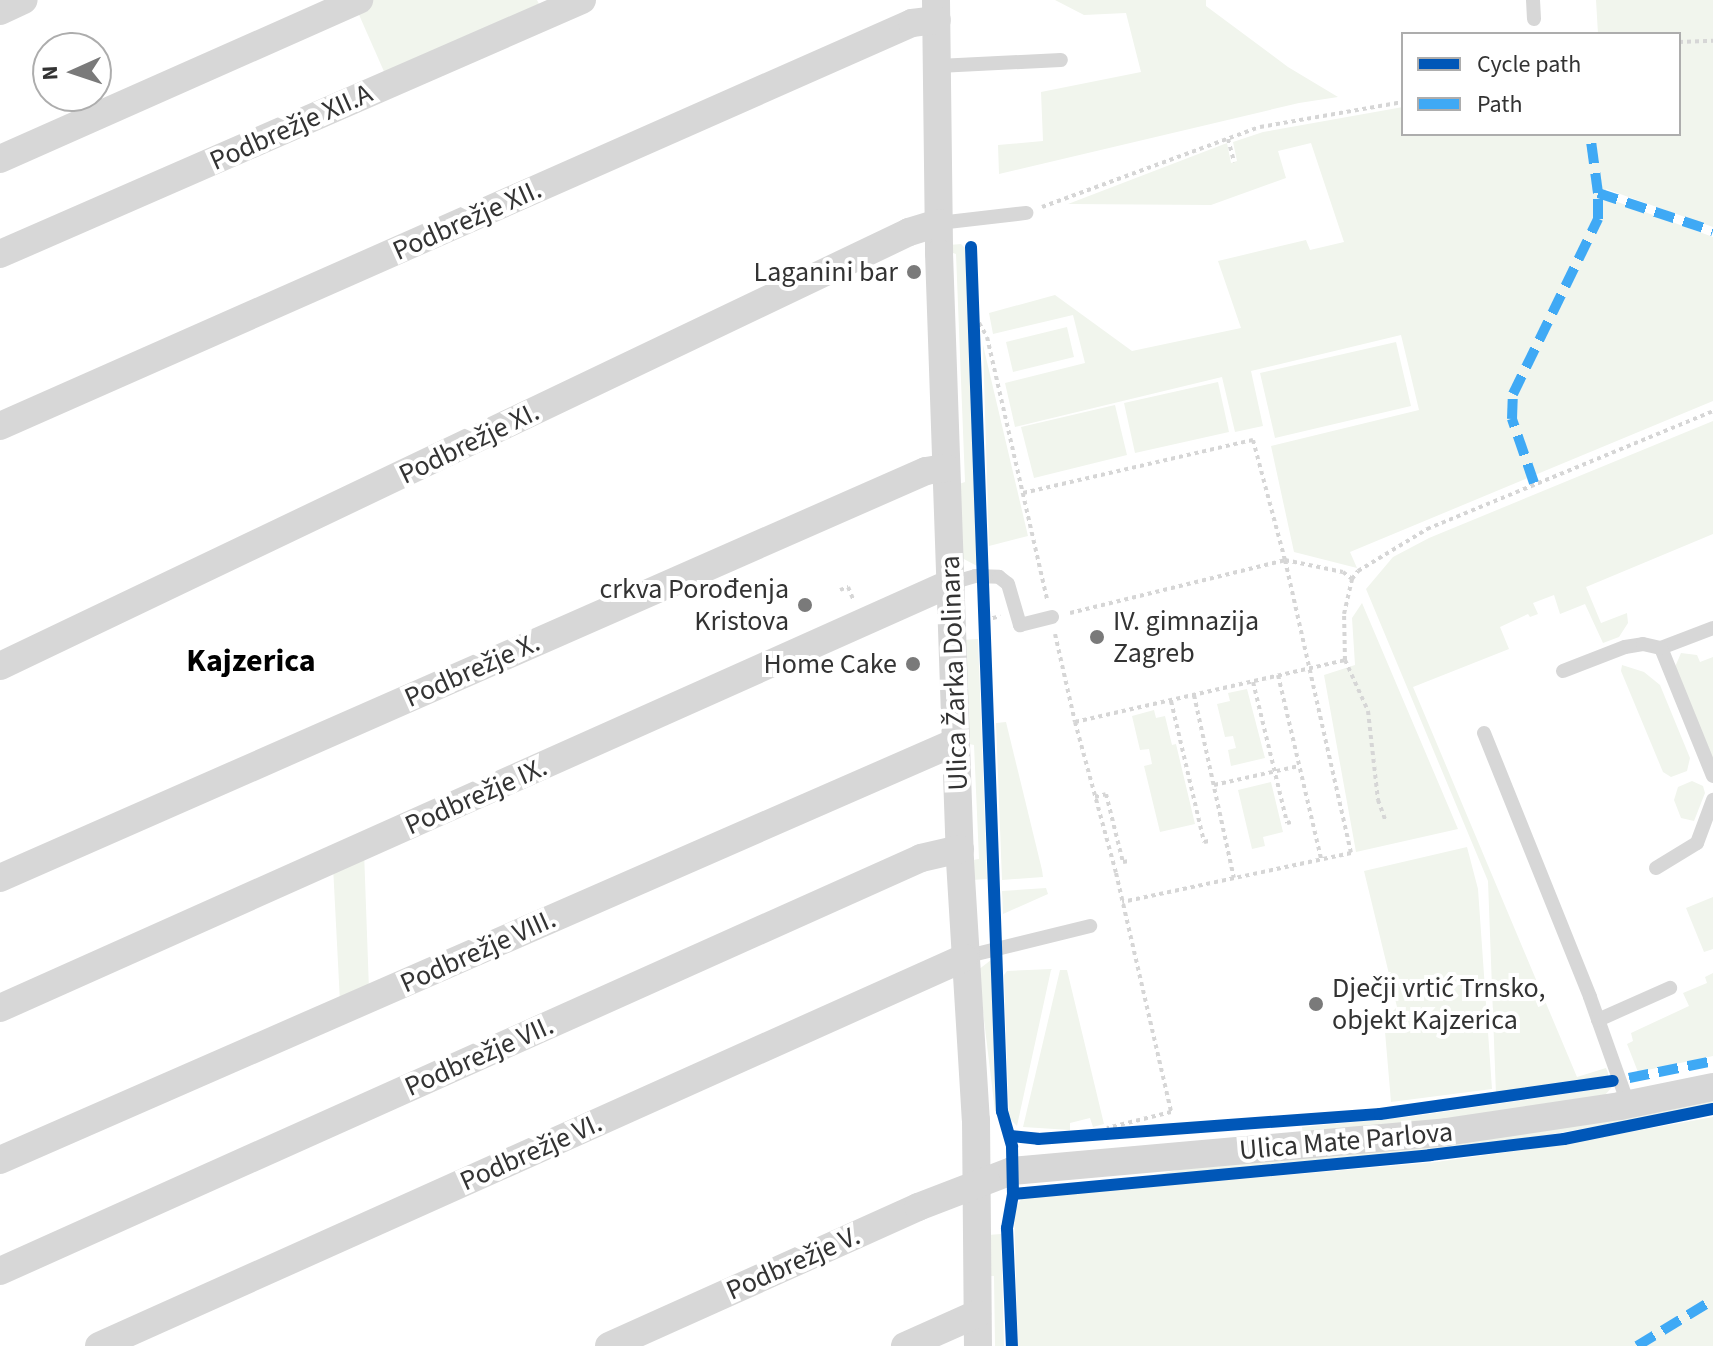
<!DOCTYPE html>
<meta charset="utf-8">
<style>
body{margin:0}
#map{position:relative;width:1713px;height:1346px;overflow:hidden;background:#fff;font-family:"Source Sans 3",sans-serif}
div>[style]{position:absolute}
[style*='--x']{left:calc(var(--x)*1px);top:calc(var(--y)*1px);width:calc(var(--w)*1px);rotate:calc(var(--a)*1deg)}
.green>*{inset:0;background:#f1f5ed}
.path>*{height:4px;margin-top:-2px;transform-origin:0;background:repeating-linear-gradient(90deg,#d6d6d6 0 4px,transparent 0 8px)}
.service>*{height:14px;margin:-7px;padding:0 7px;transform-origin:7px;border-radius:7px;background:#d7d7d7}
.minor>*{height:28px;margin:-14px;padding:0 14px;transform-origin:14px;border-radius:14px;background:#d7d7d7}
.quiet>*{height:10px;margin-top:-5px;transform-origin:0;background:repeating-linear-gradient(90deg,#3fa9f5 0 20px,transparent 0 30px)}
.cycleway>*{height:12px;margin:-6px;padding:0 6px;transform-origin:6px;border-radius:6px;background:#0057b8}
.dots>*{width:22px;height:22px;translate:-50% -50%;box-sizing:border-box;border:4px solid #fff;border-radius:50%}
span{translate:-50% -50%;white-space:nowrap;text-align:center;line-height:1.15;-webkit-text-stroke:8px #fff;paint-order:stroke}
.street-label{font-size:28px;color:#333}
.poi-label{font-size:28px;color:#333}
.right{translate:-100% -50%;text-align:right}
.left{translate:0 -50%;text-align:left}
.quarter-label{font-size:32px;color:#000;font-weight:700}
.legend{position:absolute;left:1401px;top:32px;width:280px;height:104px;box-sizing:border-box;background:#fff;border:2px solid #adadad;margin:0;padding:10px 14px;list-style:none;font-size:24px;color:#333}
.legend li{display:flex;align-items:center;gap:16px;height:40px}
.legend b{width:40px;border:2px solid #adadad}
.north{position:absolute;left:32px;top:32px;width:80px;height:80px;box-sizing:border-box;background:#fff;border:2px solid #adadad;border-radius:50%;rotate:267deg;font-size:22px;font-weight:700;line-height:32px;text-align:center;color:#333}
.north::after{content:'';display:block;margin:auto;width:28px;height:36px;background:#7a7a7a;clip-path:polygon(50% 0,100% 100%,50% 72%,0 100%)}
</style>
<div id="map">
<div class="green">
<i style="clip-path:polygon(373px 0,537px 0,539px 4px,386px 76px,356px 8px)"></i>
<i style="clip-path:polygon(1055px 0,1206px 0,1206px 6px,1288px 67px,1338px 97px,1299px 103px,999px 174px,998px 145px,1043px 141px,1041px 92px,1141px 72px,1126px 13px,1084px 15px)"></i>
<i style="clip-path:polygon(1596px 0,1713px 0,1713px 227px,1606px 189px,1604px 197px,1713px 237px,1713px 401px,1350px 552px,1357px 568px,1294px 552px,1271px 446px,1419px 410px,1401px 335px,1251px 371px,1263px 426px,1235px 432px,1222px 377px,1015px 427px,1005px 383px,1085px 363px,1073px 315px,993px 334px,989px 313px,1055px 295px,1132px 351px,1241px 328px,1218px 261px,1306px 240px,1310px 250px,1344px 242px,1311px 143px,1278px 151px,1286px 178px,1211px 205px,1068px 204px,1227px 143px,1231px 163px,1237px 161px,1233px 142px,1263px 132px,1403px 107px,1403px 134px,1679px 134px,1679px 34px,1598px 34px)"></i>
<i style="clip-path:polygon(961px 244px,966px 249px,977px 566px,962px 558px,959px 484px,965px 482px,956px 254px,950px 252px,949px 245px)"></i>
<i style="clip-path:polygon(1067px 327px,1074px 357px,1013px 372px,1006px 342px)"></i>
<i style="clip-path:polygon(1396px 342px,1411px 406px,1275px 438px,1260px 373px)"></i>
<i style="clip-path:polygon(983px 345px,1028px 536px,989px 546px)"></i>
<i style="clip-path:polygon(1218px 382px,1229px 432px,1135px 453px,1124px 403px)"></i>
<i style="clip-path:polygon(1115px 405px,1127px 455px,1034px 478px,1021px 427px)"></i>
<i style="clip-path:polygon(1713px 421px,1713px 534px,1586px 587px,1601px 623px,1627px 613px,1628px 623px,1619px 637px,1603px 643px,1585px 604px,1560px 614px,1554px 595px,1533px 603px,1538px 614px,1530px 617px,1528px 614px,1500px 627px,1509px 649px,1413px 687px,1577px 1077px,1606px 1068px,1608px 1073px,1608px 1077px,1496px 1095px,1488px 881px,1366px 589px,1393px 557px,1429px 538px)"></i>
<i style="clip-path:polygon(1362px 603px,1458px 829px,1356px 852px,1324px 675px,1355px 665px,1352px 618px)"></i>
<i style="clip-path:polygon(978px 639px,987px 879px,972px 880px,973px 860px,979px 859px,974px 745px,969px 744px,963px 640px)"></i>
<i style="clip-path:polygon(1681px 653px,1697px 655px,1700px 662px,1713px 657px,1713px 759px,1675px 667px)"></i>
<i style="clip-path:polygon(1622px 665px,1644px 672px,1660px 685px,1690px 758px,1687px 771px,1671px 777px,1663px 772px,1621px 671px)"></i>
<i style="clip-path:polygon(1247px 689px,1265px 758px,1231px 766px,1228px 750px,1236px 748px,1233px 736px,1225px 737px,1217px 704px,1230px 701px,1228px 693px)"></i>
<i style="clip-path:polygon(1154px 710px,1156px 718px,1165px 716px,1172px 745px,1176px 744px,1195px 824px,1160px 832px,1144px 766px,1152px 764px,1149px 749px,1140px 750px,1132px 716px)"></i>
<i style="clip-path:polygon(1006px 722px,1042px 870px,1043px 877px,1002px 880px,996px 723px)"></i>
<i style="clip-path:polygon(1692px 781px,1703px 786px,1705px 793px,1694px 821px,1681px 818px,1674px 800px,1678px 787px)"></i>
<i style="clip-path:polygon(1271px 782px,1283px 832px,1263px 837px,1265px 846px,1252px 849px,1238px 790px)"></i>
<i style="clip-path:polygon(1467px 847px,1478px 889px,1492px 1089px,1391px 1102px,1384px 1020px,1397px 1007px,1364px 871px)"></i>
<i style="clip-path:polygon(364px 851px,369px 990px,340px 1002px,333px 866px)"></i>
<i style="clip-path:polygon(1046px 888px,1048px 894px,1003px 914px,1002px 891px)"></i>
<i style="clip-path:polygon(1713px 897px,1713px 949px,1704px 952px,1686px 908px)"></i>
<i style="clip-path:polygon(991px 960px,997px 1111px,995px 1111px,978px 970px)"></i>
<i style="clip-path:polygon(1052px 969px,1051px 970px,1017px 1126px,1009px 1118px,1004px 975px,1007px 971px)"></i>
<i style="clip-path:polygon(1060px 970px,1067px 970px,1104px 1124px,1093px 1127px,1090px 1118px,1070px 1123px,1070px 1130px,1023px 1127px)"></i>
<i style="clip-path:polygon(1713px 973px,1713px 1056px,1638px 1072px,1627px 1044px,1633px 1041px,1631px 1033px,1689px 1006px,1683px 993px,1707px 983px,1705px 977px)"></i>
<i style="clip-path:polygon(1612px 1087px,1605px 1095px,1406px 1125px,1303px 1135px,1302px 1127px,1408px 1117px)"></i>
<i style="clip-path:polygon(1713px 1098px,1713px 1106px,1496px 1144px,1359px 1160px,1155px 1175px,1195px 1166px)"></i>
<i style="clip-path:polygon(1713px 1117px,1713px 1346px,1018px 1346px,1014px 1210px,1022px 1198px,1436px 1162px,1558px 1145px)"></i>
<i style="clip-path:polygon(1001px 1234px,1004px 1346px,995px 1346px,994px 1276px,990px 1276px,988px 1235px)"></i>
</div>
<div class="path">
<i style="--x:1679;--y:42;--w:34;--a:-2"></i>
<i style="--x:1228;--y:139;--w:24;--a:75"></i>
<i style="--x:1042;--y:207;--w:232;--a:-20.2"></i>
<i style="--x:1260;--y:127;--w:145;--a:-9.9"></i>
<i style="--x:975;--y:316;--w:24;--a:60"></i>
<i style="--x:987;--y:337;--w:270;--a:77.1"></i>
<i style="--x:1023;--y:493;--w:236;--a:-13"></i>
<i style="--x:1253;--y:440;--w:124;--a:75.1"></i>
<i style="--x:1285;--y:560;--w:300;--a:77.3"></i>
<i style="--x:1351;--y:853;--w:234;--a:167.9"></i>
<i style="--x:840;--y:590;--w:9;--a:-21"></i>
<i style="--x:848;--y:587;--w:13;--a:67"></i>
<i style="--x:1070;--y:613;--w:221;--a:-13.8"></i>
<i style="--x:1285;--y:560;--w:59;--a:11.7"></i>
<i style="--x:1343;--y:572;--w:11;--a:38"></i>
<i style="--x:985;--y:620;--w:16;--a:-14"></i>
<i style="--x:1055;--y:634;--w:90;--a:77.2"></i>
<i style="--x:1075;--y:722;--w:277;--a:-12.9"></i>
<i style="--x:1345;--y:660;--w:46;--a:-91.2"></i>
<i style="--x:1344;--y:614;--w:36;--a:-77"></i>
<i style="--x:1352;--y:579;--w:10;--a:-53"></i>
<i style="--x:1358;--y:571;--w:81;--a:-31.3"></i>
<i style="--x:1427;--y:529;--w:309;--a:-22.4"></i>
<i style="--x:1345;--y:660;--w:56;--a:65.7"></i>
<i style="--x:1368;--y:711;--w:90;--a:83.6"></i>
<i style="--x:1378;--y:800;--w:23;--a:70"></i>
<i style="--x:1278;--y:675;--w:189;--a:76.8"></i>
<i style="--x:1253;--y:682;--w:145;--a:76.4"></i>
<i style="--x:1287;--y:823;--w:4;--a:-14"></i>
<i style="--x:1194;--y:695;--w:187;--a:77.7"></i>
<i style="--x:1171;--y:701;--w:145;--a:76.8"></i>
<i style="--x:1204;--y:842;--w:5;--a:-11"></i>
<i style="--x:1075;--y:722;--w:156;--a:74.8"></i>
<i style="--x:1116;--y:873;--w:245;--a:77"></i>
<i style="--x:1171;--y:1112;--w:66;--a:166"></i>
<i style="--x:1214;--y:785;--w:87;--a:-12.6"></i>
<i style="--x:1095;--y:797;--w:11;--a:-15"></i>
<i style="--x:1106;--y:794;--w:70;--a:76"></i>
<i style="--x:1123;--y:862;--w:6;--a:-9"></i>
</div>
<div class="service">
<i style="--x:1533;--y:0;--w:19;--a:87"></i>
<i style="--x:938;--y:66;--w:123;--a:-2.8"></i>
<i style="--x:939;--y:223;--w:88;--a:-6.6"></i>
<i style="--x:951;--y:583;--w:25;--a:-16"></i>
<i style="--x:975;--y:576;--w:24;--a:2"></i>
<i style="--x:999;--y:577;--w:11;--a:38"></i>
<i style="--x:1008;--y:584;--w:43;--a:73.7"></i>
<i style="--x:1020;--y:625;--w:33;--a:-14"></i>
<i style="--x:1713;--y:628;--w:56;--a:159"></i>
<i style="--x:1661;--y:648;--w:138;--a:67.9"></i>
<i style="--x:1563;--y:671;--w:66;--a:-21.2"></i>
<i style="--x:1625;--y:647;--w:18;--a:-9"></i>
<i style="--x:1643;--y:644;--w:18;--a:13"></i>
<i style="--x:1484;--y:733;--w:284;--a:68.1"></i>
<i style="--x:1590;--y:997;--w:114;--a:70.4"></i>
<i style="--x:1656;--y:868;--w:48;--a:-31.4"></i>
<i style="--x:1697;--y:843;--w:46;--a:-69.6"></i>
<i style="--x:964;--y:957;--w:130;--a:-13.8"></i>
<i style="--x:1598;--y:1020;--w:79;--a:-24"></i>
</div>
<div class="minor">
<i style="--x:936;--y:0;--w:253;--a:89.3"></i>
<i style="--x:939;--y:253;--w:608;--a:88.02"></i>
<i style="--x:960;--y:861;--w:259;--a:86.5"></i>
<i style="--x:976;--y:1120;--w:226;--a:89.5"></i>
<i style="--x:0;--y:11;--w:26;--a:-25"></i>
<i style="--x:0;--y:159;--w:393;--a:-23.9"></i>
<i style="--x:0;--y:254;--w:635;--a:-23.58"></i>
<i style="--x:0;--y:426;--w:997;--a:-23.84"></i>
<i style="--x:912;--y:23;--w:25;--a:-7"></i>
<i style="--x:0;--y:666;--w:1007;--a:-25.52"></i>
<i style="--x:909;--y:232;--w:31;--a:-17"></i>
<i style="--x:0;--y:878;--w:1011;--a:-23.73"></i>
<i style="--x:926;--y:471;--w:20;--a:-9"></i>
<i style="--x:0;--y:1008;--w:1042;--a:-24.08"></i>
<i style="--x:0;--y:1160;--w:1043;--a:-23.62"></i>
<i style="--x:0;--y:1271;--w:1009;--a:-24.15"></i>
<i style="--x:921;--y:858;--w:40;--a:-13"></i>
<i style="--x:99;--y:1346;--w:948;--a:-24.16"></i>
<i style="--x:609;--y:1346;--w:339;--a:-24.2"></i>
<i style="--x:918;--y:1207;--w:101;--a:-21"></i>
<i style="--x:1012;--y:1171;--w:436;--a:-5.1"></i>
<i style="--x:1446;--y:1132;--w:176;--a:-8.5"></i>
<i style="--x:1620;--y:1106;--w:95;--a:-11.5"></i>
<i style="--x:905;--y:1346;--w:79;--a:-24"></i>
</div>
<div class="quiet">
<i style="--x:1598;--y:193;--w:121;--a:18.3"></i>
<i style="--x:1534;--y:483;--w:68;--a:-109"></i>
<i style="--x:1512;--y:419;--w:25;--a:-88"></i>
<i style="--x:1513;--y:394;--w:195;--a:-64.1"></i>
<i style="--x:1598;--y:219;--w:26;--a:-90"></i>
<i style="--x:1598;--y:193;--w:60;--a:-97.7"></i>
<i style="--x:1629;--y:1078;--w:86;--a:-11.4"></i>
<i style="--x:1637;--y:1346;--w:89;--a:-31.2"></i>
</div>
<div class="cycleway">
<i style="--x:971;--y:247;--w:865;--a:87.95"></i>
<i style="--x:1002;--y:1111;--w:37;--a:74"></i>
<i style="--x:1012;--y:1147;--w:47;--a:88.8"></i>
<i style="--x:1013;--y:1194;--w:35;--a:100"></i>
<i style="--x:1007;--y:1228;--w:118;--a:87.6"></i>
<i style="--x:1011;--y:1136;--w:27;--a:6"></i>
<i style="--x:1038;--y:1139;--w:343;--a:-4.2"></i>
<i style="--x:1380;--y:1114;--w:235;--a:-8.1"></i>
<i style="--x:1013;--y:1194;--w:419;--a:-5.3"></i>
<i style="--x:1430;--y:1155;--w:135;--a:-6.8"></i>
<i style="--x:1564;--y:1139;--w:152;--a:-11.4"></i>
</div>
<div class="dots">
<i style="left:914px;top:272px;background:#7a7a7a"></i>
<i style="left:805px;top:605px;background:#7a7a7a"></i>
<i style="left:1097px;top:637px;background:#7a7a7a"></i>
<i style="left:913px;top:664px;background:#7a7a7a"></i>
<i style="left:1316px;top:1004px;background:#7a7a7a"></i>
</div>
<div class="street-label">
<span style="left:291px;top:127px;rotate:-24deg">Podbrežje XII.A</span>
<span style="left:467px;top:220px;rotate:-24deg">Podbrežje XII.</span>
<span style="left:469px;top:443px;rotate:-26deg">Podbrežje XI.</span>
<span style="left:472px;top:670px;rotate:-24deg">Podbrežje X.</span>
<span style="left:954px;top:673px;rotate:-92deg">Ulica Žarka Dolinara</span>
<span style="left:476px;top:796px;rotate:-24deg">Podbrežje IX.</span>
<span style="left:478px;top:951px;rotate:-24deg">Podbrežje VIII.</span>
<span style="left:479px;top:1056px;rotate:-24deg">Podbrežje VII.</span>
<span style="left:1346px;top:1141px;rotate:-5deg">Ulica Mate Parlova</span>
<span style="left:531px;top:1152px;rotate:-24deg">Podbrežje VI.</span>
<span style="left:793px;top:1263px;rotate:-24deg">Podbrežje V.</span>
</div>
<div class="poi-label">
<span class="right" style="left:898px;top:272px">Laganini bar</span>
<span class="right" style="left:789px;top:605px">crkva Porođenja<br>Kristova</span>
<span class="left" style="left:1113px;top:637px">IV. gimnazija<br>Zagreb</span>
<span class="right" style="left:897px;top:664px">Home Cake</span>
<span class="left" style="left:1332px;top:1004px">Dječji vrtić Trnsko,<br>objekt Kajzerica</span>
</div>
<div class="quarter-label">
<span style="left:251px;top:661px">Kajzerica</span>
</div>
<ul class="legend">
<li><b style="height:10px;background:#0057b8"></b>Cycle path</li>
<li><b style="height:10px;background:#3fa9f5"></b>Path</li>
</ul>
<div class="north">N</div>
</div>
